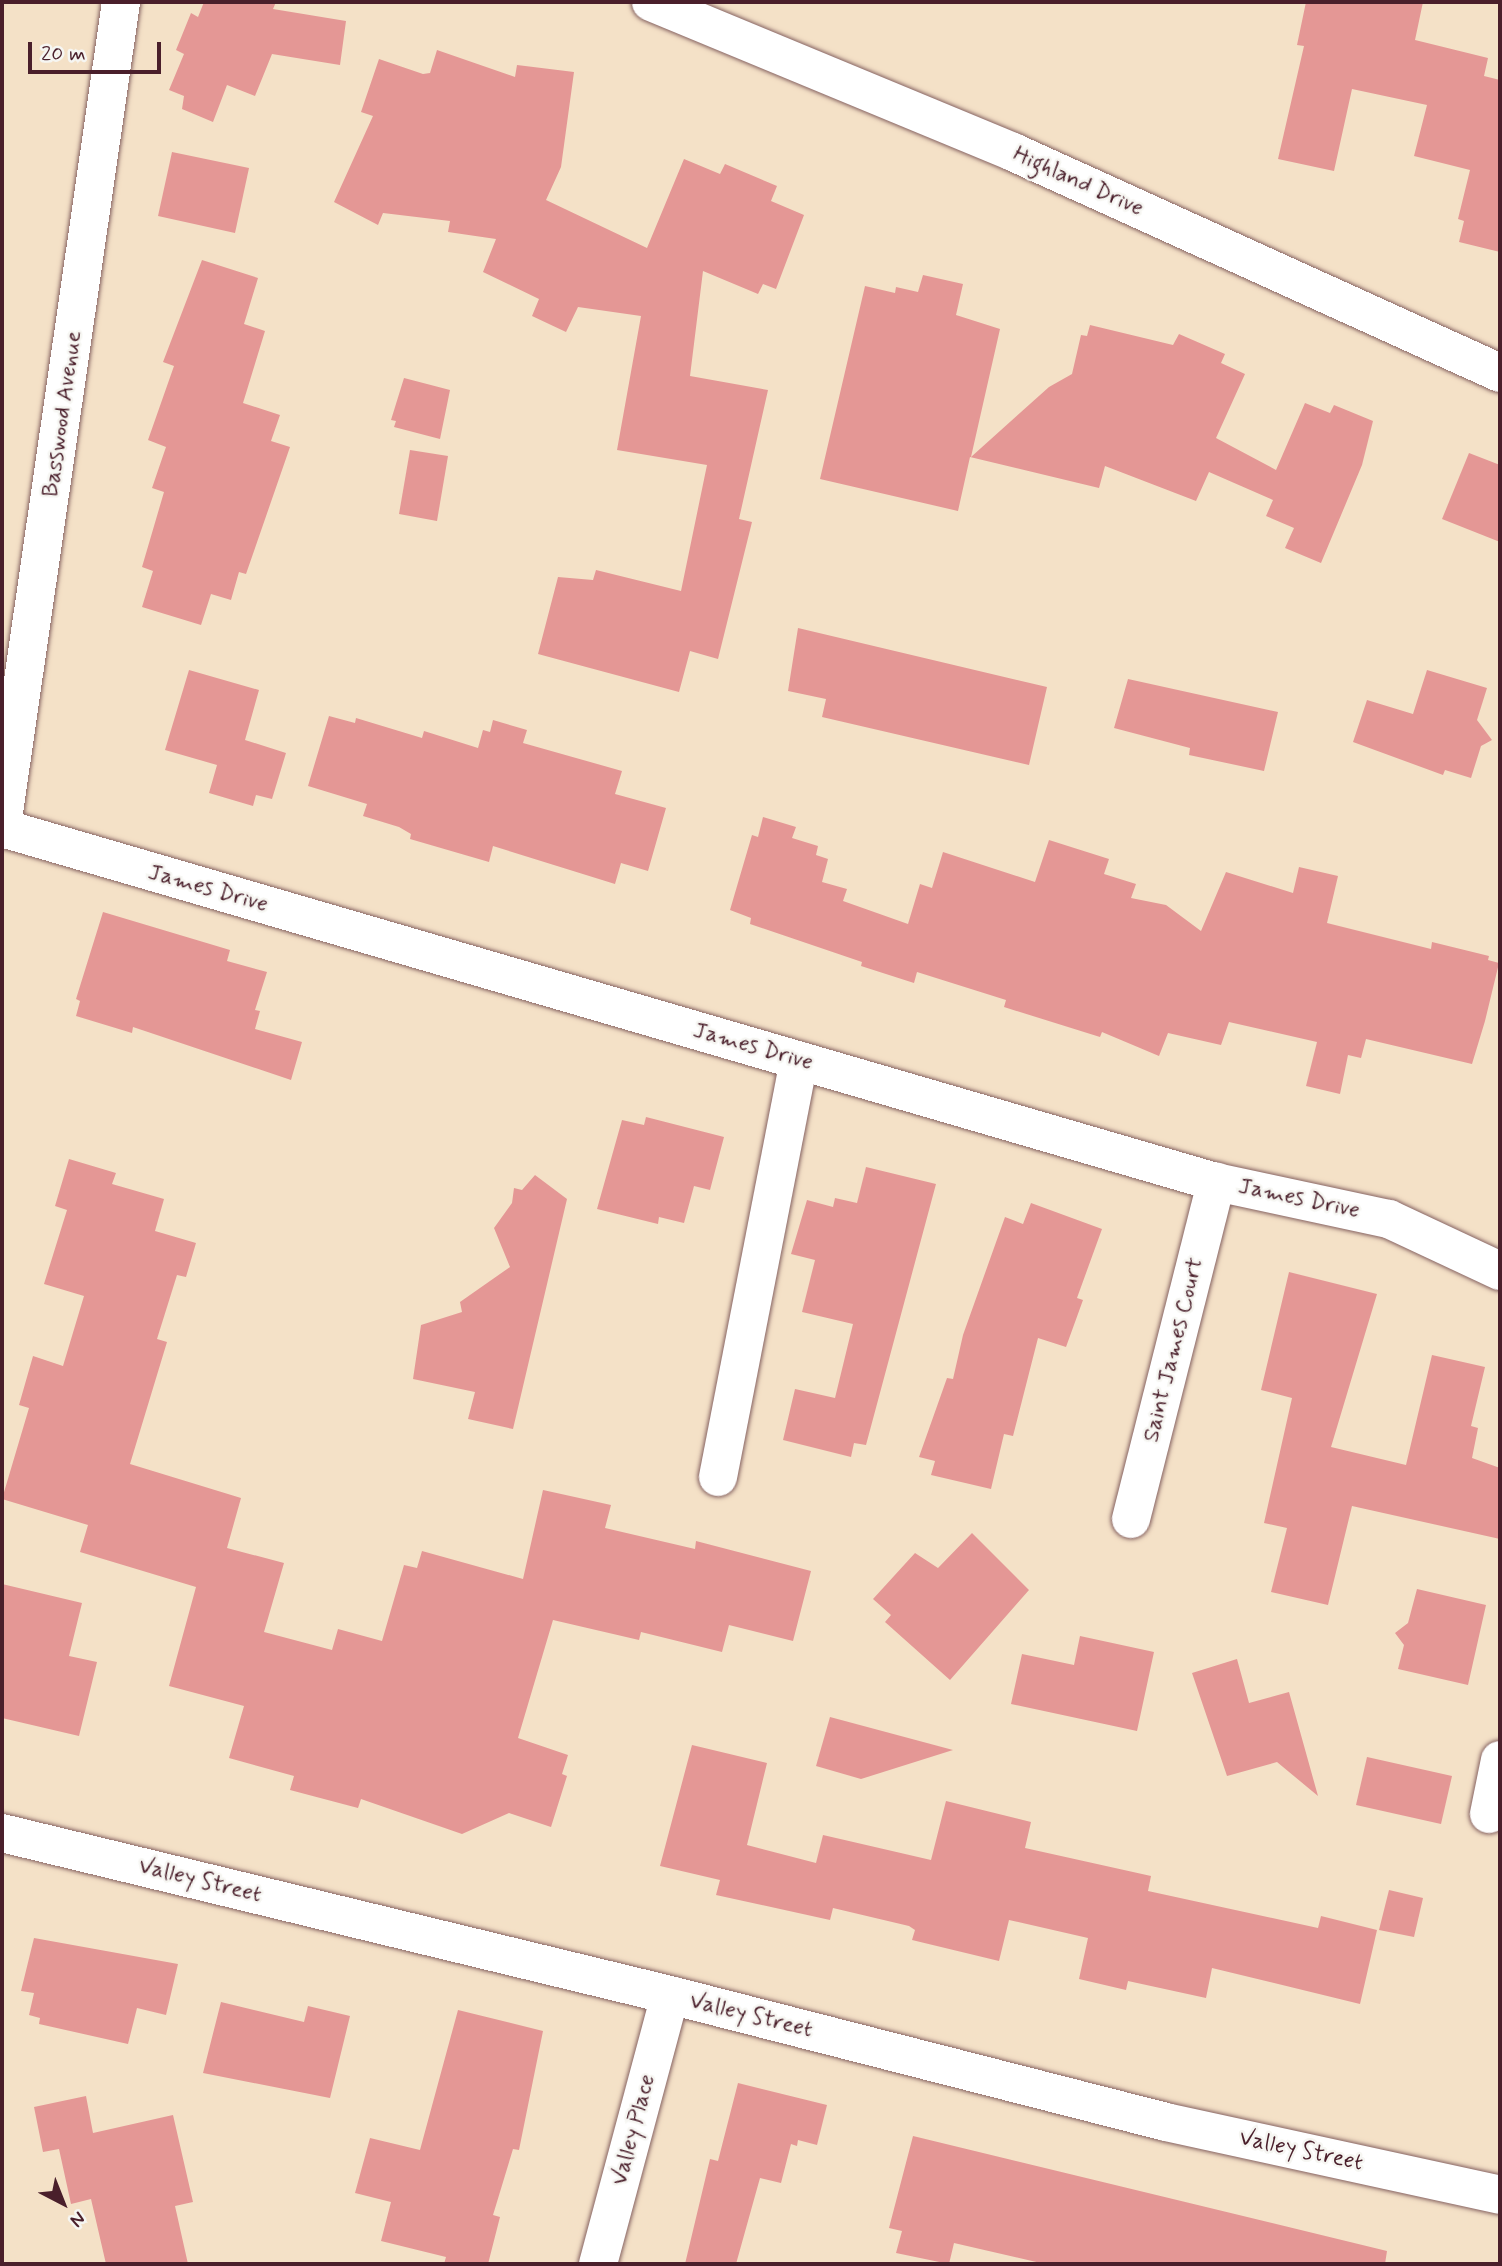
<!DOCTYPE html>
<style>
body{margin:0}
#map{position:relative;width:1502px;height:2266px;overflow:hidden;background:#f4e1c7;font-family:Mynerve,sans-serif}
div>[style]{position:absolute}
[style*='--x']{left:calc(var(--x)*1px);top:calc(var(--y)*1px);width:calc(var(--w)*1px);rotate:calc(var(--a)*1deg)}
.building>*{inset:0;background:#e49795}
.roads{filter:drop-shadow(0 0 2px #866362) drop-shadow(0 0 2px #866362)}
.minor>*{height:38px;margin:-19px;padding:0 19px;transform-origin:19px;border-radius:19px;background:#fff}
span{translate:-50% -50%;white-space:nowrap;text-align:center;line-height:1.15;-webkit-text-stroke:5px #f6f6f2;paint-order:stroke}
.street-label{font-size:23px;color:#4a1f2b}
.frame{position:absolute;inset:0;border:4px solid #4a1f2b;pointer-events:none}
.north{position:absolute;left:28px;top:2168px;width:70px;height:70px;-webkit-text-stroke:5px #f6f6f2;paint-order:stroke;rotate:138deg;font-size:19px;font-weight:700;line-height:28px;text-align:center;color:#4a1f2b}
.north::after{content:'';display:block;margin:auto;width:24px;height:32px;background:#4a1f2b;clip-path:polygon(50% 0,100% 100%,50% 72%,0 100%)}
.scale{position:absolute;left:28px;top:42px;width:133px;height:32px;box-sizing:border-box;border:4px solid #4a1f2b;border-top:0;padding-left:9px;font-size:21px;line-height:24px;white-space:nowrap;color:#4a1f2b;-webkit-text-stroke:5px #f6f6f2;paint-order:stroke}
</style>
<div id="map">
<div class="building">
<i style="clip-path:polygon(204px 2px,276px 2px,273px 9px,346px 21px,340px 65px,272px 54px,255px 96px,227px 85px,213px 122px,182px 109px,184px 96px,169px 90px,184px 54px,176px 50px,191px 13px,198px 17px)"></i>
<i style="clip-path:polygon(1306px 2px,1423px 2px,1415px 40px,1488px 58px,1484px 76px,1500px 80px,1500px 252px,1459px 242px,1464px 221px,1458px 219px,1470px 170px,1414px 156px,1427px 105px,1352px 89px,1334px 171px,1278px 159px,1304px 46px,1297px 45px)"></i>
<i style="clip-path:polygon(437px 50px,515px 77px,517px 65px,574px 72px,561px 167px,546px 200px,647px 248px,684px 159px,720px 174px,725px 164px,777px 186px,771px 201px,804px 215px,776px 289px,763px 284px,758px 294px,703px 271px,690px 376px,768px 390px,739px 519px,752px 522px,718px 659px,690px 651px,679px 692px,538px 654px,558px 577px,593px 580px,596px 570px,681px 591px,707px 465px,617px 450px,641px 316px,578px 307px,566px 332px,532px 316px,539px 299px,483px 272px,496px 239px,448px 232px,450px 221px,383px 213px,378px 225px,334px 202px,373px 116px,361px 112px,379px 59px,423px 74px,430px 73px)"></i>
<i style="clip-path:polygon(172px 152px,249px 168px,235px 233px,158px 216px)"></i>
<i style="clip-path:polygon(202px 260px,258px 278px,244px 324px,265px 331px,243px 403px,280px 415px,271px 441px,290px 447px,246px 574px,239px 572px,231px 600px,211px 594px,201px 625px,142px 607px,153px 571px,142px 567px,164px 492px,152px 488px,166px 447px,148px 440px,174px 366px,163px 362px)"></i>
<i style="clip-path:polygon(923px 275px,963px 284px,956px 315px,1000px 329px,971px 457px,1049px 387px,1072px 374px,1081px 335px,1087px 336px,1090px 325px,1173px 345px,1179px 334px,1225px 354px,1221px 363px,1245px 374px,1216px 438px,1276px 470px,1305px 403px,1330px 413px,1334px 405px,1373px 421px,1362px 465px,1321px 563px,1285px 548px,1294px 528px,1266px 516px,1273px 500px,1209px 472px,1196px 501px,1105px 466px,1099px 488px,970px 457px,958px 511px,820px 479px,865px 286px,895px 293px,896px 287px,918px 292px)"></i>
<i style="clip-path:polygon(404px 378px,450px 390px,440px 439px,394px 427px,396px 421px,391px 420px)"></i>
<i style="clip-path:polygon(410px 450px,448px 456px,437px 521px,399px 514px)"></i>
<i style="clip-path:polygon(1469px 453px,1500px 465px,1500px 542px,1442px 519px)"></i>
<i style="clip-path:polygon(798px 628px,1047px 687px,1029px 765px,822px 717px,826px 699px,788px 691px)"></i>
<i style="clip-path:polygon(189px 670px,259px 690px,245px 740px,286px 753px,272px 799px,256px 795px,253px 806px,209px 793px,217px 765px,165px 750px)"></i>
<i style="clip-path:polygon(1427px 670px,1487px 688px,1477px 720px,1492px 740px,1481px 746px,1471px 778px,1445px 770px,1443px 775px,1353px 742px,1367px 700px,1413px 714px)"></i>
<i style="clip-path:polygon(1128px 679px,1278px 712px,1264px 771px,1189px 755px,1190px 748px,1114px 728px)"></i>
<i style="clip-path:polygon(329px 716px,355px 723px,356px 718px,422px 738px,424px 731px,478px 748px,483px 730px,490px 732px,493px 720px,527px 730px,523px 743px,622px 771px,615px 794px,666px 808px,648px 871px,621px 863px,615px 884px,493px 846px,489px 862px,410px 839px,411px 834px,399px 827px,363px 816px,367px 804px,308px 786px)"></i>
<i style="clip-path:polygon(763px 817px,796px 827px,792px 838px,818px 846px,816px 855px,828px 859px,822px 882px,847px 889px,843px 901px,908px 924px,920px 884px,932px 888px,943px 852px,1035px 882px,1049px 840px,1109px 859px,1104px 874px,1136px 884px,1131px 898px,1166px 905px,1201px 931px,1226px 872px,1293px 893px,1299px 867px,1338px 876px,1327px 923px,1431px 949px,1432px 942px,1489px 956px,1488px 960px,1499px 963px,1485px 1021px,1472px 1064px,1366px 1039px,1361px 1058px,1348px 1055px,1340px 1094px,1306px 1086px,1317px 1042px,1229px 1022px,1221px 1045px,1168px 1033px,1159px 1056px,1102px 1032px,1100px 1037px,1004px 1007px,1006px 1000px,917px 972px,914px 983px,861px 966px,862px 962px,750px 924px,751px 918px,730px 910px,752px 835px,758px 837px)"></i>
<i style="clip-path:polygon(103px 912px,230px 950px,227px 961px,267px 972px,255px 1010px,260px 1011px,255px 1029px,302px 1042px,291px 1080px,133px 1027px,132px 1033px,76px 1016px,80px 1001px,76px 999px)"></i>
<i style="clip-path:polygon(646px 1117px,724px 1137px,710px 1190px,694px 1186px,684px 1223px,659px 1217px,658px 1224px,597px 1209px,622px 1120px,644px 1125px)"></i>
<i style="clip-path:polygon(69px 1159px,116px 1173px,112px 1184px,164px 1199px,155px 1231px,196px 1243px,186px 1277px,177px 1275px,157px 1339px,167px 1342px,130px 1464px,241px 1498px,227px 1548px,284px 1563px,264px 1632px,332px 1650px,338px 1629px,382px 1641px,404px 1565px,417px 1568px,422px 1551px,523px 1579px,543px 1490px,611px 1505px,605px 1528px,695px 1549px,696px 1541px,811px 1571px,793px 1641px,729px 1625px,722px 1652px,641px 1632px,639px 1640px,553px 1620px,518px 1738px,568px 1755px,562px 1774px,567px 1776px,551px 1827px,509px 1813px,462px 1834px,361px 1799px,358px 1808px,290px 1790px,294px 1776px,229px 1758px,244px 1706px,169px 1686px,196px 1587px,80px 1552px,88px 1525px,2px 1499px,29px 1408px,19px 1405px,33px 1356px,63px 1366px,84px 1296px,44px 1284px,67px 1210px,55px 1206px)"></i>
<i style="clip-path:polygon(866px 1167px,936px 1184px,866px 1445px,854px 1443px,851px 1457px,783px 1440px,795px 1389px,835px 1398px,853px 1324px,802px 1312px,815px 1260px,791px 1254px,807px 1200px,833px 1207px,835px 1198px,857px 1203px)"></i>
<i style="clip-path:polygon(535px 1175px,567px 1199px,513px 1429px,468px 1419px,475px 1392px,413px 1379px,421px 1325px,462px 1312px,460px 1302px,510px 1267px,494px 1228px,512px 1203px,514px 1188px,522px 1190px)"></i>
<i style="clip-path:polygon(1031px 1203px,1102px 1229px,1077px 1298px,1083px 1300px,1066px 1347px,1038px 1338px,1013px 1436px,1004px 1434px,991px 1489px,931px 1475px,935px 1461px,919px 1457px,947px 1378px,953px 1379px,963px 1335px,1005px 1217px,1023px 1224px)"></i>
<i style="clip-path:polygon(1289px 1272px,1377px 1294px,1331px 1447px,1406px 1465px,1432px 1355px,1485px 1367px,1471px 1426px,1478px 1428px,1472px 1458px,1500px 1468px,1500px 1539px,1352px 1506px,1328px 1605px,1271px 1592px,1287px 1528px,1264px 1523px,1292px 1398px,1261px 1390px)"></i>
<i style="clip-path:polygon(972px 1533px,1029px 1590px,950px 1680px,885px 1622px,891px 1615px,873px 1599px,915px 1553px,938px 1568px)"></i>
<i style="clip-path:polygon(2px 1584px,82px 1603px,69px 1656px,97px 1662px,79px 1736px,2px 1718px)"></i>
<i style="clip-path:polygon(1417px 1589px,1486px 1605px,1468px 1685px,1398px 1669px,1404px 1645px,1395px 1633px,1408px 1623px)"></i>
<i style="clip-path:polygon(1080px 1636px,1154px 1652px,1137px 1731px,1011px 1704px,1022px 1654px,1074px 1665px)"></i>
<i style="clip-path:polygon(1237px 1659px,1249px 1703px,1289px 1692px,1318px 1796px,1277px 1762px,1227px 1776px,1192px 1673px)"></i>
<i style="clip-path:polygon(830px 1717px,953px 1750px,861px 1779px,816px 1766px)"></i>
<i style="clip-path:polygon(692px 1745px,767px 1763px,747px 1845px,816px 1863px,823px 1835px,931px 1860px,946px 1801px,1031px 1822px,1025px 1848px,1151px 1876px,1148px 1891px,1318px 1928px,1321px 1916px,1377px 1930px,1360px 2004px,1212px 1968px,1206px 1998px,1128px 1981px,1126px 1990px,1079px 1979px,1088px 1938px,1009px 1920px,999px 1961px,912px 1940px,915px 1930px,909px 1926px,833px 1908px,830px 1920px,716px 1895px,720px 1880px,660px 1866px)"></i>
<i style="clip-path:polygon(1367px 1757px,1452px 1776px,1441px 1824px,1356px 1805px)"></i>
<i style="clip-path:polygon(1389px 1890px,1423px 1898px,1414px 1937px,1379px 1930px)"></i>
<i style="clip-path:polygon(34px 1938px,178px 1964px,166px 2015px,137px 2008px,128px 2044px,39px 2024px,40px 2018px,29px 2015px,34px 1993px,21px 1991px)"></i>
<i style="clip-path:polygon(221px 2002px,304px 2022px,308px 2006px,350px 2016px,330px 2098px,203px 2073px)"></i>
<i style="clip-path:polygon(458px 2010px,543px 2031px,519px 2150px,513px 2149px,493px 2215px,500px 2217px,488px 2264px,444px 2264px,446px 2257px,381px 2241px,391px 2202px,355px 2193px,370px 2138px,420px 2150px)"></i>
<i style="clip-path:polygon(738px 2083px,827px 2105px,817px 2145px,798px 2140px,797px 2146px,791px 2144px,781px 2183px,760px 2178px,736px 2264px,685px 2264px,710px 2159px,718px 2161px)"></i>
<i style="clip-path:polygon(86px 2096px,93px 2133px,173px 2115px,193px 2202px,175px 2206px,188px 2264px,106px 2264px,91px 2199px,71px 2204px,59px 2149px,43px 2152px,34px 2107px)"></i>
<i style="clip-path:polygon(913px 2136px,1387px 2251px,1385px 2264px,1045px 2264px,954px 2243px,949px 2264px,896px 2253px,902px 2231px,889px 2228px)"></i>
</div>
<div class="roads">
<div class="minor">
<i style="--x:651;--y:2;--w:392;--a:22.5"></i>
<i style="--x:1013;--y:152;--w:535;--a:24.41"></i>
<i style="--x:2;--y:826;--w:833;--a:-81.78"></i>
<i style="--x:2;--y:828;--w:1265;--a:16.26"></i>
<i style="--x:1216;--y:1182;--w:177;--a:12.1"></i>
<i style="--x:1389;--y:1219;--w:123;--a:25.1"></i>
<i style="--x:718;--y:1477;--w:424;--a:-79"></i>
<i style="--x:1131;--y:1519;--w:348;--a:-75.8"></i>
<i style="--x:1489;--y:1814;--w:55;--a:-78.5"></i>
<i style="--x:2;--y:1833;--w:687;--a:13.63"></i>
<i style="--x:670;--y:1995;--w:512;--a:14.36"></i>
<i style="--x:1166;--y:2122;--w:342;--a:12.3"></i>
<i style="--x:598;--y:2264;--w:278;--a:-75"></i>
</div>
</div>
<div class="street-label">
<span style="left:1078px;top:182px;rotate:24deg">Highland Drive</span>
<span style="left:63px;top:414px;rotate:-82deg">Basswood Avenue</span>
<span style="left:208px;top:889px;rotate:16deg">James Drive</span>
<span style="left:753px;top:1047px;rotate:16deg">James Drive</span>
<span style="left:1299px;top:1199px;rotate:12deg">James Drive</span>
<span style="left:1174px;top:1350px;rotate:-76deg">Saint James Court</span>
<span style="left:200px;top:1881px;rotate:14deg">Valley Street</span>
<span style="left:751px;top:2016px;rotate:14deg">Valley Street</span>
<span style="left:634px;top:2130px;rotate:-75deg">Valley Place</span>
<span style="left:1301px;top:2151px;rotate:12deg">Valley Street</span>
</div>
<div class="frame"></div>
<div class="north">N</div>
<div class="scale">20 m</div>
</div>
